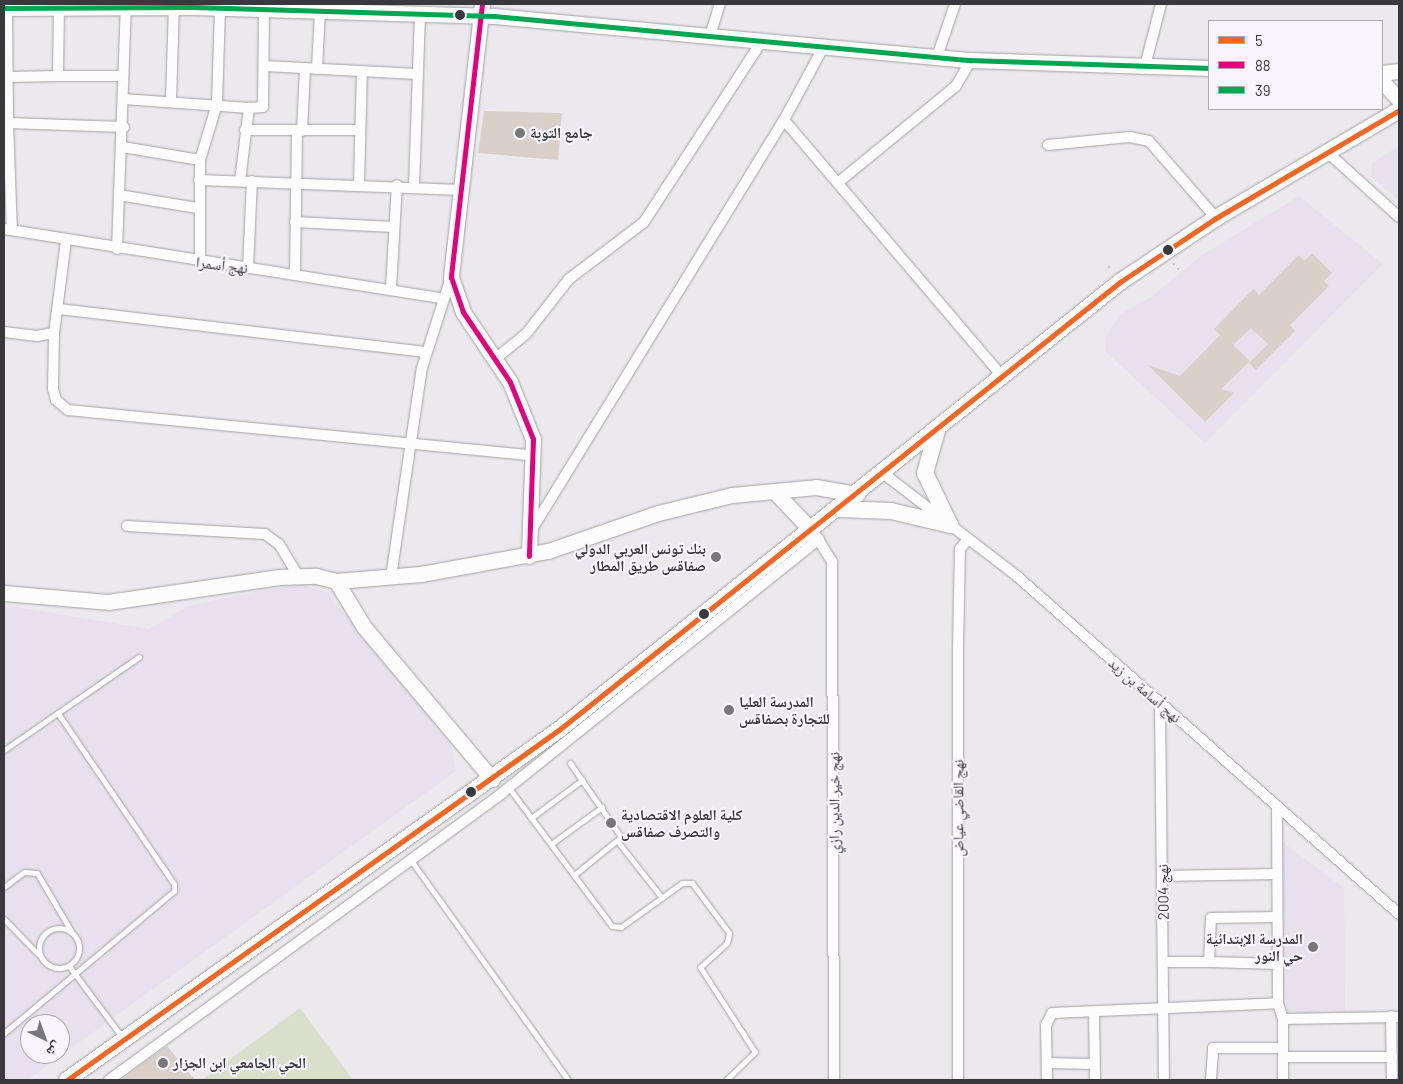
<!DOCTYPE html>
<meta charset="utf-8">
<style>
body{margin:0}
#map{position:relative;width:1403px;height:1084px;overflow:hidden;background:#ebe9ee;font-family:Barlow,"Noto Naskh Arabic",sans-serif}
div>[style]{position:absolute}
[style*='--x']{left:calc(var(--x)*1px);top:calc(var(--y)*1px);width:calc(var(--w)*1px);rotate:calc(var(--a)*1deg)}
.education>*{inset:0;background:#e9e0ed}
.green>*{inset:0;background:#dadfcb}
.building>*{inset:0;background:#d9d0ca}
.path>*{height:2px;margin-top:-1px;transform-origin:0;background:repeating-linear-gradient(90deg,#cbcbcd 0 2.5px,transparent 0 6.5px)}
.roads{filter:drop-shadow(0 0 1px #a2a1a4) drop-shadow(0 0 1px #a2a1a4)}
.lane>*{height:5px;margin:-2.5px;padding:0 2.5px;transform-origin:2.5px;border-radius:2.5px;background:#fcfcfc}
.lane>.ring{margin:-2.5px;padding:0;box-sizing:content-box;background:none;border:5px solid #fcfcfc;border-radius:50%}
.street>*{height:10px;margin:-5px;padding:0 5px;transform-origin:5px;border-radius:5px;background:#fcfcfc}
.secondary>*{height:15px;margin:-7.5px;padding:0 7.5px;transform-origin:7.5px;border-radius:7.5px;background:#fcfcfc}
.primary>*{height:16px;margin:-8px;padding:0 8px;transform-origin:8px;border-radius:8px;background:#fcfcfc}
.bus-1>*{height:5px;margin:-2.5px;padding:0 2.5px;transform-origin:2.5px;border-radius:2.5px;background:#f26522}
.bus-2>*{height:5px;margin:-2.5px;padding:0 2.5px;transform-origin:2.5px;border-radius:2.5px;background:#e5007d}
.bus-3>*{height:5px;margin:-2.5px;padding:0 2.5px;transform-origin:2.5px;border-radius:2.5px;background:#00a651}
.dots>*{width:14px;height:14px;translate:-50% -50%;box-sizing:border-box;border:2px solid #f7f4fe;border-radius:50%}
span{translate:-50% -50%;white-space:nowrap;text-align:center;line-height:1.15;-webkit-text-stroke:4px #f7f4fe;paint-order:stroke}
.poi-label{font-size:15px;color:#39383c;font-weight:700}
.left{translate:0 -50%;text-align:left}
.right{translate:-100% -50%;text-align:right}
.street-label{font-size:15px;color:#39383c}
.frame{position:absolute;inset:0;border:5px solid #39383c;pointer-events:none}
.legend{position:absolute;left:1208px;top:20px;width:175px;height:90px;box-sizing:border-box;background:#f7f4fe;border:1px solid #aba9b0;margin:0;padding:6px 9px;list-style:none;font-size:15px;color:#39383c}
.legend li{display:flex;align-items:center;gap:10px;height:25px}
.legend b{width:25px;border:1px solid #aba9b0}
.north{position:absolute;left:20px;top:1014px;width:50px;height:50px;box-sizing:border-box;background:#f7f4fe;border:1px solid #aba9b0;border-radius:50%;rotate:138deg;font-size:14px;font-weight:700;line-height:20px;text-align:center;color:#39383c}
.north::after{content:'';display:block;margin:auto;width:18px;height:22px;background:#77767a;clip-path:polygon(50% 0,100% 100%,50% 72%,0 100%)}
</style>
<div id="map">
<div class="education">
<i style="clip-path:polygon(1399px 146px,1399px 201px,1371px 177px,1372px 163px)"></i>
<i style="clip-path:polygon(1299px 196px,1383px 264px,1205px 443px,1106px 352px,1105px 338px,1120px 314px,1151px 297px,1202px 255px)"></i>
<i style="clip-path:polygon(evenodd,299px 583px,328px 593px,451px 742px,456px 771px,27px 1080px,4px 1080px,4px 605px,149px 629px,191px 605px,299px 583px,30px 1024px,60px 1024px,60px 1054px,30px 1054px,30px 1024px)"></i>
<i style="clip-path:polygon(1281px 841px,1344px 888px,1345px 1012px,1287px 1013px,1282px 1005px)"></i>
</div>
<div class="green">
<i style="clip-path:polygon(300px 1008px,353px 1080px,202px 1080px)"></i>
</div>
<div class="building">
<i style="clip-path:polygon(484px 111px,562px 113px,558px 160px,478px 153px)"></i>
<i style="clip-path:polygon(1312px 253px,1332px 273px,1324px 281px,1329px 286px,1290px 325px,1295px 331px,1256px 370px,1249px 363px,1268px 344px,1251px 328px,1233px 345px,1250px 361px,1221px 389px,1234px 393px,1205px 422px,1148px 365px,1180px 376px,1220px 335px,1214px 329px,1246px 296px,1254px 289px,1259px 295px,1299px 255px,1304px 261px)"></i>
<i style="clip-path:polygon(167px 1046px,195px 1080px,121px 1080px,143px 1063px)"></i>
</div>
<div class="path">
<i style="--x:1173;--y:263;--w:12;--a:48"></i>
<i style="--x:1108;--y:266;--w:6;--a:51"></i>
</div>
<div class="roads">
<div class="lane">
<i style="--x:4;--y:750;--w:164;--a:-34.6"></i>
<i style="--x:570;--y:763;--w:90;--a:55.4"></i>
<i style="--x:621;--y:837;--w:60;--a:141"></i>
<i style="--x:509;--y:788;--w:172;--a:53.3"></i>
<i style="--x:612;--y:926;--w:9;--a:6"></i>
<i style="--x:621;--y:927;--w:75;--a:-35.8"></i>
<i style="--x:682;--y:883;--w:10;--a:0"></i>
<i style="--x:692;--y:883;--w:62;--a:53.5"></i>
<i style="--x:729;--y:933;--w:10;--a:101"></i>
<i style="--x:727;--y:943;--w:36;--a:138"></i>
<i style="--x:700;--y:967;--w:101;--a:57.1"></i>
<i style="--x:755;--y:1052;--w:40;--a:136"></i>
<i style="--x:531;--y:818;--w:64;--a:-36.7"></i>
<i style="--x:618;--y:842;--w:71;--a:51.8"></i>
<i style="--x:551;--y:844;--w:63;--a:-36"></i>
<i style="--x:410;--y:859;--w:272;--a:54.4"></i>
<i style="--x:4;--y:887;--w:25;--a:-37"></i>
<i style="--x:24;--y:872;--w:13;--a:4"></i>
<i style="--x:37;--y:873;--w:67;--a:59.6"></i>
<i style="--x:4;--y:919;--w:49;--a:45.8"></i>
<i class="ring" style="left:39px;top:928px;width:35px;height:35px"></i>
<i style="--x:69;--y:966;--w:89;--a:53.3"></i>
<i style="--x:4;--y:1033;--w:222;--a:-39.9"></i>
<i style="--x:174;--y:891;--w:7;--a:-90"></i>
<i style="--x:174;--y:884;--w:207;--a:-124.2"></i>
</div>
<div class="street">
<i style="--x:7;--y:7;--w:116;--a:89.5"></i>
<i style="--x:8;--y:123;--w:116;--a:2"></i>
<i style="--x:710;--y:36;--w:34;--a:-73"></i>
<i style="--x:937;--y:57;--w:56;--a:-71.2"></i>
<i style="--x:265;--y:66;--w:152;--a:3"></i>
<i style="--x:1145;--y:66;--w:64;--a:-75.5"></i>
<i style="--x:317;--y:69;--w:58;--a:-87"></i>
<i style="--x:58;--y:76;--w:64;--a:0"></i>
<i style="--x:7;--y:77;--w:51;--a:-1.1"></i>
<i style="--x:58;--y:76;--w:70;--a:-89.2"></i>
<i style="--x:123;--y:99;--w:126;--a:4.1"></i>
<i style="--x:171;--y:100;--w:94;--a:-88.2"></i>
<i style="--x:784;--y:120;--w:336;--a:49.6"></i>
<i style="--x:8;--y:123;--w:107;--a:87.9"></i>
<i style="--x:245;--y:130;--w:114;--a:0"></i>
<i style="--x:302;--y:131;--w:62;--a:-87.2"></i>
<i style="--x:1048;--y:145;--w:82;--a:-5.6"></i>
<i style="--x:1130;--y:137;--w:19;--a:12"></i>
<i style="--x:1149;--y:141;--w:102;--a:49"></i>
<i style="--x:123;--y:147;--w:78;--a:9.6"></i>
<i style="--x:1326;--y:151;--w:98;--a:42.1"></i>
<i style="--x:199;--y:180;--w:263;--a:2.2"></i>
<i style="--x:240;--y:181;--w:74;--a:-83"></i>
<i style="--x:249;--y:108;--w:14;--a:-4"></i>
<i style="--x:263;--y:107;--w:98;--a:-89.4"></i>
<i style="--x:840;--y:181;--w:150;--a:-39.3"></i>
<i style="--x:956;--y:86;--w:30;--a:-60"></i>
<i style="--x:359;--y:183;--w:112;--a:-88.5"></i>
<i style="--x:414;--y:186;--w:172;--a:-88"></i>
<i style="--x:119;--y:195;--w:79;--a:9.5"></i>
<i style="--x:295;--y:222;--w:98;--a:2.9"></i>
<i style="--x:4;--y:229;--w:442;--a:9"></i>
<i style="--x:117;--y:249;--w:243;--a:-87.9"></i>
<i style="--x:200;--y:263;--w:103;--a:-90"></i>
<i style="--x:200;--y:160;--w:59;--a:-73.1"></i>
<i style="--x:217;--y:104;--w:96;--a:-88.2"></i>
<i style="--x:248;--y:268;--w:87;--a:-87.4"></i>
<i style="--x:295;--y:275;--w:144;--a:-89.2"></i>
<i style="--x:391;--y:288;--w:103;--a:-86.7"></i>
<i style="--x:59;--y:309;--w:369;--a:6.7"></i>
<i style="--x:4;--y:332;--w:33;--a:7"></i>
<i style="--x:37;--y:336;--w:17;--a:-10"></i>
<i style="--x:54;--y:333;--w:94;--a:-82.6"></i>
<i style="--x:54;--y:333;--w:56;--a:91"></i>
<i style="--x:53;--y:389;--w:11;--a:75"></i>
<i style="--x:56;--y:400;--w:16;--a:40"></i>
<i style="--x:68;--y:410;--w:467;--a:5.6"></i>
<i style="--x:495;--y:359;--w:40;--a:-39"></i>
<i style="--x:526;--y:334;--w:70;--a:-52"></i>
<i style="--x:569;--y:279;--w:94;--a:-37.2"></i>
<i style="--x:644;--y:222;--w:216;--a:-56.9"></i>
<i style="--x:884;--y:474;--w:169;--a:37.5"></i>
<i style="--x:1018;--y:577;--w:509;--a:41.49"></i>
<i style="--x:127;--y:526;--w:138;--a:3.3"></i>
<i style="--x:265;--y:534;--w:17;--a:36"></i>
<i style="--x:279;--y:544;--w:37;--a:59"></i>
<i style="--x:531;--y:531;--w:483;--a:-58.4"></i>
<i style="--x:784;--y:120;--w:84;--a:-61.6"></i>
<i style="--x:816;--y:536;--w:31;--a:58"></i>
<i style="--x:832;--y:562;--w:518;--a:89.78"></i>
<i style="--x:391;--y:577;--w:211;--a:-81.6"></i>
<i style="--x:422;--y:368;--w:96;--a:-72.3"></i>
<i style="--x:1160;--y:704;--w:376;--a:89.4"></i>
<i style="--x:1277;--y:807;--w:196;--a:89.7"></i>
<i style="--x:1278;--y:1003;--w:17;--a:73"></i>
<i style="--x:1283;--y:1019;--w:61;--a:90"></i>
<i style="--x:1163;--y:876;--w:114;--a:-1"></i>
<i style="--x:1277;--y:917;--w:66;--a:179.1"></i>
<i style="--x:1211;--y:918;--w:44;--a:92.6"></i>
<i style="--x:1209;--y:962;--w:69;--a:1.7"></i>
<i style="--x:1164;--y:962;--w:45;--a:0"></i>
<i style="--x:1094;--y:1013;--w:67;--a:89.1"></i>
<i style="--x:1391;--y:1016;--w:64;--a:89.1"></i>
<i style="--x:1283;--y:1019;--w:116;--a:-1"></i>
<i style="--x:1283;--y:1057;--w:109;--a:0"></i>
<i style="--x:1047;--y:1063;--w:47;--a:1.2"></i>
<i style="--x:109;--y:1080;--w:487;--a:-36.1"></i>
<i style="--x:502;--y:793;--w:406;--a:-38.7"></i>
<i style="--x:958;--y:1080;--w:430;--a:-90"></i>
<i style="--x:958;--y:650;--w:101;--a:-88.9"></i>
<i style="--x:960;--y:549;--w:13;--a:-51"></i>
<i style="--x:1047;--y:1080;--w:55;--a:-91"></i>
<i style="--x:1046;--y:1025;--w:13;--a:-63"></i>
<i style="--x:1052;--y:1013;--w:226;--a:-2.5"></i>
<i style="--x:1211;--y:1080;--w:32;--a:-86"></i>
<i style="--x:1213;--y:1048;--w:70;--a:0"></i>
</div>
<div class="secondary">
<i style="--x:482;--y:4;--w:275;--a:96.5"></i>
<i style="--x:451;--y:277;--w:37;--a:71"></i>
<i style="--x:463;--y:312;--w:84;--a:56.1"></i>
<i style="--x:510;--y:382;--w:61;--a:68"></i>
<i style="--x:533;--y:439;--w:117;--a:92"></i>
<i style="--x:4;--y:8;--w:189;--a:-0.3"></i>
<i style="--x:193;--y:7;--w:301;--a:1.7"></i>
<i style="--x:494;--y:16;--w:479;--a:5.3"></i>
<i style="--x:971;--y:60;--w:238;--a:1.9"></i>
<i style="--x:1382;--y:73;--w:17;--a:-7"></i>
<i style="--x:1382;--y:81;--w:25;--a:48"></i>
<i style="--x:776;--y:493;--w:52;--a:46.5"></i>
<i style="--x:336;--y:581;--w:54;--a:58.7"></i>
<i style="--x:364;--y:627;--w:199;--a:49.9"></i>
<i style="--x:4;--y:593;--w:104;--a:4.9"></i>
<i style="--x:108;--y:602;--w:173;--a:-8.3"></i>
<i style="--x:279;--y:577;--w:37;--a:-2"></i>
<i style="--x:316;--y:576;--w:21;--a:14"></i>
<i style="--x:336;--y:581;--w:85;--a:-4.7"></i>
<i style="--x:421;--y:574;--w:129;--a:-10.3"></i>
<i style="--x:548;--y:551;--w:116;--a:-19.1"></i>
<i style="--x:658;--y:513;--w:76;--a:-13.7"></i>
<i style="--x:732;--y:495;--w:84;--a:-5.4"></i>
<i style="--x:816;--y:487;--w:42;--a:9.7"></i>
</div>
<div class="primary">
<i style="--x:937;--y:431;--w:44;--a:105.9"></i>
<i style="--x:925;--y:473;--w:58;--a:64.3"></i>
<i style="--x:839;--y:509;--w:52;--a:2.2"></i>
<i style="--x:891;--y:511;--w:61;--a:13.3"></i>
<i style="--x:67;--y:1080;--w:605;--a:-35.45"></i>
<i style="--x:560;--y:729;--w:717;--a:-38.6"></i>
<i style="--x:1120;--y:282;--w:115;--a:-33.7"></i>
<i style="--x:1216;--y:218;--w:212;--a:-30.5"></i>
</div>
</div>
<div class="bus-1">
<i style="--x:67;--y:1080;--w:605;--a:-35.45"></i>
<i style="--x:560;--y:729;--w:717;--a:-38.6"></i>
<i style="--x:1120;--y:282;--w:115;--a:-33.7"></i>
<i style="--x:1216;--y:218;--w:212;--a:-30.5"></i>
</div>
<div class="bus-2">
<i style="--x:482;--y:4;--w:275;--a:96.5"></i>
<i style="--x:451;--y:277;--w:37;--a:71"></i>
<i style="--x:463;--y:312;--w:84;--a:56.1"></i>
<i style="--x:510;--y:382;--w:61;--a:68"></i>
<i style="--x:533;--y:439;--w:117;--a:92"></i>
</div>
<div class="bus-3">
<i style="--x:4;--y:8;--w:189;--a:-0.3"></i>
<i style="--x:193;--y:7;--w:301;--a:1.7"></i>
<i style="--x:494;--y:16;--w:479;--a:5.3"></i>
<i style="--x:971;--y:60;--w:238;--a:1.9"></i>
</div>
<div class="dots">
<i style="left:460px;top:15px;background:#39383c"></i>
<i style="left:520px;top:133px;background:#77767a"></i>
<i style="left:1168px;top:250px;background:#39383c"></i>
<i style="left:716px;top:557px;background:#77767a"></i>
<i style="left:704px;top:614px;background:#39383c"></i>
<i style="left:729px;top:710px;background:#77767a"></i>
<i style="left:471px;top:792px;background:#39383c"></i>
<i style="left:611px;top:823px;background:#77767a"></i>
<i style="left:1313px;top:947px;background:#77767a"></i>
<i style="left:163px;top:1063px;background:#77767a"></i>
</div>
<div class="poi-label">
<span class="left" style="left:530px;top:133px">جامع التوبة</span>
<span class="right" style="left:706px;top:557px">بنك تونس العربي الدولي<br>صفاقس طريق المطار</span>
<span class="left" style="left:739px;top:710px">المدرسة العليا<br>للتجارة بصفاقس</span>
<span class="left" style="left:621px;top:823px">كلية العلوم الاقتصادية<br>والتصرف صفاقس</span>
<span class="right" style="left:1303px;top:947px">المدرسة الإبتدائية<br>حي النور</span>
<span class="left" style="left:173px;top:1063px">الحي الجامعي ابن الجزار</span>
</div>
<div class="street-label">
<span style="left:222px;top:265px;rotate:7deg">نهج أسمرا</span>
<span style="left:1145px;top:690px;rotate:41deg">نهج أسامة بن زيد</span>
<span style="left:834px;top:803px;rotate:-90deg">نهج خير الدين رازي</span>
<span style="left:958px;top:808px;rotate:-90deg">نهج القاضي عياض</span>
<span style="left:1163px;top:892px;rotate:-91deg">نهج 2004</span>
</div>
<div class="frame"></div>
<ul class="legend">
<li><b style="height:6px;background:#f26522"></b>5</li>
<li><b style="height:6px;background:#e5007d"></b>88</li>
<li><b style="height:6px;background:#00a651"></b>39</li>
</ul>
<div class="north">ش</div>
</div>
